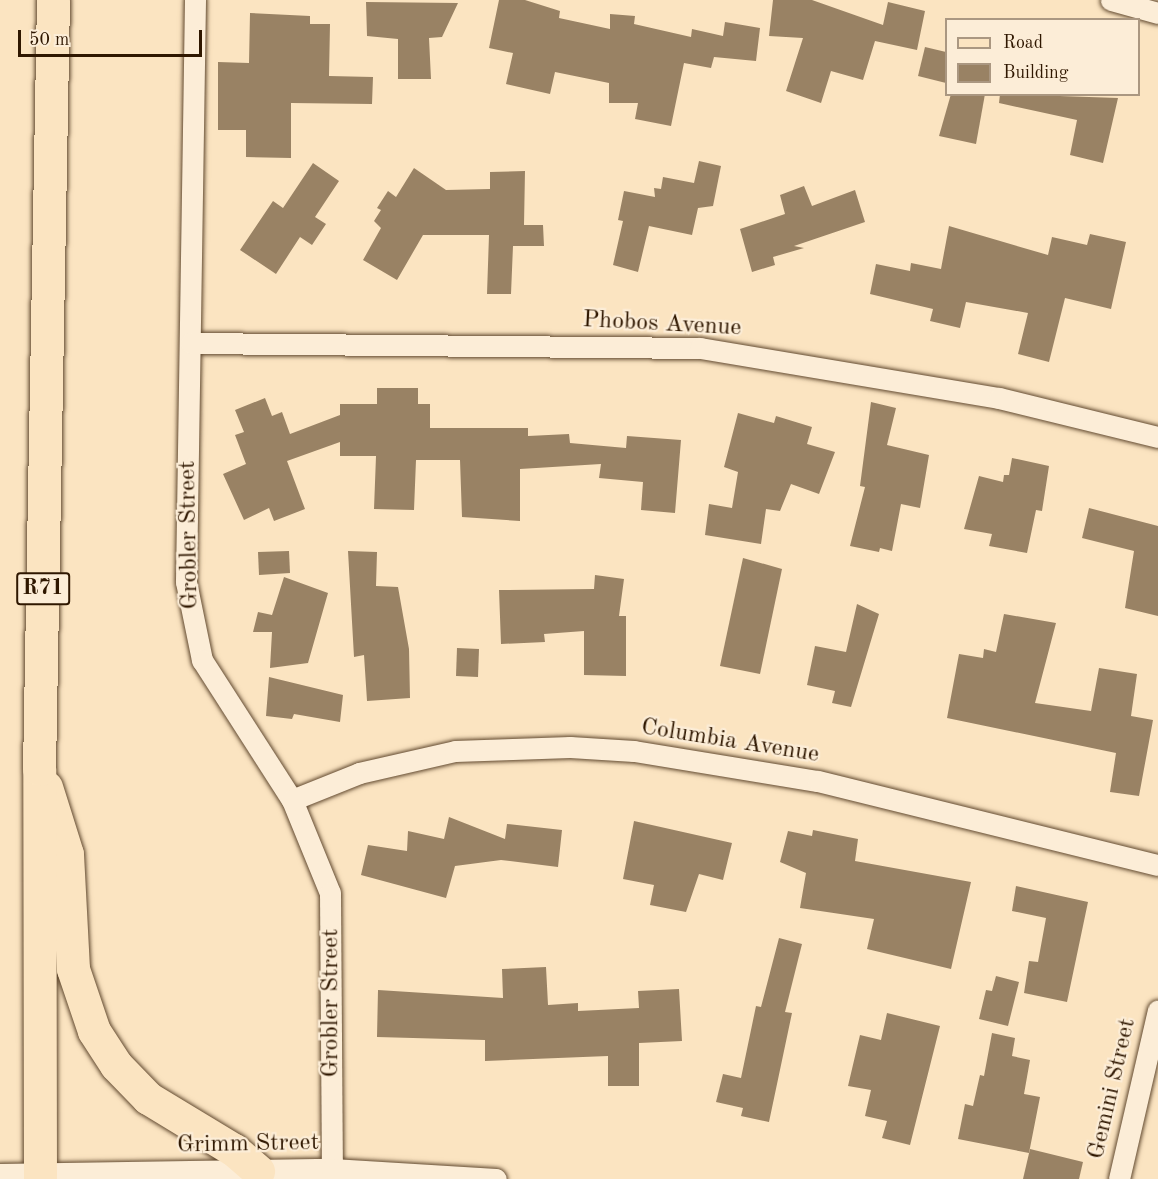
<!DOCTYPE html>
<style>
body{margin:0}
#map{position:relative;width:1158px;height:1179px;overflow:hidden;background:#fbe4c1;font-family:"Old Standard TT",serif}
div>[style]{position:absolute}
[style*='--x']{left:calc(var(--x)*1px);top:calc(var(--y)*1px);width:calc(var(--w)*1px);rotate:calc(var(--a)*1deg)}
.building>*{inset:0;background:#998264}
.roads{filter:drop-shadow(0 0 2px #624a30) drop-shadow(0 0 2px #624a30)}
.minor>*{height:21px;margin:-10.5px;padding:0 10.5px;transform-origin:10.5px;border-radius:10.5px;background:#fcedd7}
.primary>*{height:33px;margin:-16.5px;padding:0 16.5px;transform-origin:16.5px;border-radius:16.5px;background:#fbe4c1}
span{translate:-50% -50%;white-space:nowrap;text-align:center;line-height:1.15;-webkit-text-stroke:4.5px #fcedd7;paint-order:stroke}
.shield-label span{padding:2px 4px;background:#fcedd7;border:2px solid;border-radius:4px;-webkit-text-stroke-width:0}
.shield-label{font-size:22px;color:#2f1700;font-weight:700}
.street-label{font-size:24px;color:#2f1700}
.legend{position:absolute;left:945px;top:18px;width:195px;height:78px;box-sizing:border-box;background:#fcedd7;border:2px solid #aa9781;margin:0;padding:8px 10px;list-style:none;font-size:18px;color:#2f1700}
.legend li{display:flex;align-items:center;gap:12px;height:30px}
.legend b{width:30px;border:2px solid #aa9781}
.scale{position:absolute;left:18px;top:30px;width:184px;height:27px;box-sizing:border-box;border:3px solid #2f1700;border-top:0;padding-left:8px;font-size:18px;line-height:21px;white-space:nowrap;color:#2f1700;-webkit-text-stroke:4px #fcedd7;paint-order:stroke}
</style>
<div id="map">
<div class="building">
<i style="clip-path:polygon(499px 0,525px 0,560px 11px,559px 18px,610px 29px,610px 14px,635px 16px,634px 24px,691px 37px,692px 29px,723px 36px,725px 22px,760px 28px,756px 61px,714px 57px,711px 68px,684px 63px,671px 126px,635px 119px,638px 103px,609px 103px,609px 83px,555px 72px,550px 94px,506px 84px,513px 53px,489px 48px)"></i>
<i style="clip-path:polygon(773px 0,812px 0,883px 25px,888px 2px,925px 11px,917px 50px,875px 41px,863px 80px,831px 71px,821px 103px,786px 91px,803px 38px,769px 36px)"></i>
<i style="clip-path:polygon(366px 2px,458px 3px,442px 37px,429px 38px,431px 79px,398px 79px,398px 39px,367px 36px)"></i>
<i style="clip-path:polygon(250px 13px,310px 16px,310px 24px,330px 24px,329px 76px,373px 77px,372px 104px,291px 103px,291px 158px,246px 157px,246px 130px,218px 130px,218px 62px,249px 63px)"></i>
<i style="clip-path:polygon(925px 47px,946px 52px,946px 83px,918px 76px)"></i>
<i style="clip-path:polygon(951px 94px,985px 94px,976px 144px,939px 136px)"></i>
<i style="clip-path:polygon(1000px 94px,1118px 98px,1103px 163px,1070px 155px,1077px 120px,999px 103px)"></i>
<i style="clip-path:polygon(699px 161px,721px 166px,713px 206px,698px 208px,692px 235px,649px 226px,638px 272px,613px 265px,623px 221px,618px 220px,624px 191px,655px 197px,654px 188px,661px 189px,663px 177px,694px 183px)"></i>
<i style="clip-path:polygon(313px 163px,339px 181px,315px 217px,326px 224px,312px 245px,300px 237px,276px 274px,240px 250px,273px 201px,283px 208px)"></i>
<i style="clip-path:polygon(414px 168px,446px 190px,490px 189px,490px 172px,525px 171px,524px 225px,543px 225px,544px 246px,513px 246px,511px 294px,487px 294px,489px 235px,423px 235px,397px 280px,363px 260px,381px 228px,374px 221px,381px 210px,377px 208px,388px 191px,396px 197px)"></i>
<i style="clip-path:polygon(804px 186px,812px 206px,855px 190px,865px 222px,794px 246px,804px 248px,773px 257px,775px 265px,752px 272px,740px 229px,785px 214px,780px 195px)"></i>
<i style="clip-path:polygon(949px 226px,1048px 255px,1052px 237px,1087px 245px,1090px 234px,1126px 242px,1111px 309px,1065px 298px,1049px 362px,1018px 354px,1028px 313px,966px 302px,960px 328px,930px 321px,933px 309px,870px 294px,876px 264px,910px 271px,911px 263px,941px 269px)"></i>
<i style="clip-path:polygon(377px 388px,418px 388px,418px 404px,430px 404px,430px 428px,528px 428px,528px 436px,569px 434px,570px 443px,626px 448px,627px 436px,681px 440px,675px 513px,641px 510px,643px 482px,599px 478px,601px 464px,520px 469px,520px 521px,462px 517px,460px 460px,416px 460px,414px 510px,374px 509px,376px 456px,340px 456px,340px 442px,287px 461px,305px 509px,274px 521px,269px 508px,244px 520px,223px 474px,246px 464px,235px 435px,244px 432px,235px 410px,265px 398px,272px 416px,282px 412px,290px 434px,340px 415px,340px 404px,377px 404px)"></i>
<i style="clip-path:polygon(871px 402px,896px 408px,887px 445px,929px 455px,920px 508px,901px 504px,892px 551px,880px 548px,879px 552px,850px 546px,865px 487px,860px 486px)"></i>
<i style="clip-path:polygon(738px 413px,774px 423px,776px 416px,812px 427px,807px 444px,835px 452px,819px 494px,791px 484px,780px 511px,766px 509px,761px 544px,705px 535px,709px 504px,732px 508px,738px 472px,724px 467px)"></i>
<i style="clip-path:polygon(1012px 458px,1049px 466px,1042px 511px,1036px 510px,1027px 553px,989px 546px,992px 534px,964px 529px,979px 476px,1003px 482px,1004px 475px,1009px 475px)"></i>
<i style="clip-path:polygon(1089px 508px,1158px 526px,1158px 616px,1125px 608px,1134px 551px,1082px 538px)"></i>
<i style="clip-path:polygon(289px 551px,290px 573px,259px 575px,258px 552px)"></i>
<i style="clip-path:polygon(348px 551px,377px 552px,376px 586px,398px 587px,409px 649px,410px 698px,367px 701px,364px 655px,354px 657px)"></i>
<i style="clip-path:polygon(743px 558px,782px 569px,760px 674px,720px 666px)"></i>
<i style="clip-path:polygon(595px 575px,624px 579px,619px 616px,626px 616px,626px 676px,584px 675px,584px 631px,544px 634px,545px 642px,501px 644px,499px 590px,594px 589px)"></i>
<i style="clip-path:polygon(284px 577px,328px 593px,308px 663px,270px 668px,272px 632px,253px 632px,258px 612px,272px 615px)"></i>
<i style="clip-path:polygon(857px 604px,879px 614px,851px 707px,832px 703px,835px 691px,807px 685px,815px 646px,846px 652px)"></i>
<i style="clip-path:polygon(1004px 614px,1056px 623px,1035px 703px,1091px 711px,1099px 668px,1137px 674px,1131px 716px,1153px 720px,1139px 796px,1110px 792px,1116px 753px,947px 718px,959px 654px,983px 658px,984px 649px,996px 652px)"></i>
<i style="clip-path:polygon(457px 648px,479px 649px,478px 677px,456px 676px)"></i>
<i style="clip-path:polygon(269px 677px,343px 695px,340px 722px,294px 714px,292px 719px,266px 716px)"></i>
<i style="clip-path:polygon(449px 817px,505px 839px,507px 824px,562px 830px,558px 867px,501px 860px,455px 866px,446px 898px,361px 875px,368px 845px,407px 851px,408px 831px,444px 839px)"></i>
<i style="clip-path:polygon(634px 821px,732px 843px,723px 880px,699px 874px,686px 912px,650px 905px,654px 885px,623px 879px)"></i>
<i style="clip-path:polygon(813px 830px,858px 839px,855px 861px,971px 882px,951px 969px,867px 949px,874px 919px,800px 908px,806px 873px,780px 862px,788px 831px,812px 836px)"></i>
<i style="clip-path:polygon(1016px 886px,1088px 902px,1067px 1002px,1024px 993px,1029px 961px,1038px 962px,1046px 918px,1012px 911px)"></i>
<i style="clip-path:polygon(779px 938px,802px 944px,785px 1012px,792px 1013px,769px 1122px,741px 1116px,743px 1108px,716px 1102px,723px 1074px,741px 1078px,756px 1006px,761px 1007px)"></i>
<i style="clip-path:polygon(546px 967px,548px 1005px,578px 1003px,578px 1011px,639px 1008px,638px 991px,679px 989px,682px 1041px,639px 1043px,639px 1086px,608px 1086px,608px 1056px,485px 1061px,485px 1040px,377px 1037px,378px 990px,503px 998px,502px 969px)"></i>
<i style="clip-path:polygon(996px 976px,1019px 982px,1008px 1026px,979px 1019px,986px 990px,992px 991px)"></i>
<i style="clip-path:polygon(887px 1013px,940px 1026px,910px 1145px,882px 1138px,887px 1121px,865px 1116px,871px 1090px,848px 1086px,860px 1035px,881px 1040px)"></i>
<i style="clip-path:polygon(992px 1033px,1015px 1038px,1012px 1056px,1030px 1060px,1024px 1094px,1040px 1097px,1029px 1153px,958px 1139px,965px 1104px,973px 1106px,980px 1075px,984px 1076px)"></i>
<i style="clip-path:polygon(1030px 1149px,1083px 1162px,1079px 1179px,1023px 1179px)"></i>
</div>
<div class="roads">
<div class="minor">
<i style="--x:195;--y:0;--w:582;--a:90.89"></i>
<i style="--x:186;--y:582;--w:80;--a:78.4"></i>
<i style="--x:202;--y:660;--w:166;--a:57.3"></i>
<i style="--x:292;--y:800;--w:100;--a:67.8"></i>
<i style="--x:330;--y:893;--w:286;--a:89.6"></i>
<i style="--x:1111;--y:0;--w:49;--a:15.5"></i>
<i style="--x:191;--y:343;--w:509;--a:0.56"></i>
<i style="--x:700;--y:348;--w:303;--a:9.5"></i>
<i style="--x:999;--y:398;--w:164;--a:13.8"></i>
<i style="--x:292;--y:800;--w:72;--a:-21.9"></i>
<i style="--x:359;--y:773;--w:98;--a:-12.9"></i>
<i style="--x:455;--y:751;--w:115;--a:-2"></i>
<i style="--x:570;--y:747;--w:64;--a:3.6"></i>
<i style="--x:634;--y:751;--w:186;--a:9.3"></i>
<i style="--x:818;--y:781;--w:350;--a:13.9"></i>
<i style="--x:0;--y:1174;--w:332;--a:-0.9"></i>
<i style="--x:332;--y:1169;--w:164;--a:3.5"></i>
<i style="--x:1119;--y:1179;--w:173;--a:-77"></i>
</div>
<div class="primary">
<i style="--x:46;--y:787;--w:70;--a:72.6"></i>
<i style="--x:67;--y:854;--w:115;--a:87"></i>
<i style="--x:73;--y:969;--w:65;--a:71.3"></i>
<i style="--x:94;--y:1031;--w:40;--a:57.1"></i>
<i style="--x:116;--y:1065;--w:46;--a:45.9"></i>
<i style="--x:148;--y:1098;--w:100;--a:31.2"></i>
<i style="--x:234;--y:1150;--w:32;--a:41"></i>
<i style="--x:40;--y:1179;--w:410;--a:-90.1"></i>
<i style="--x:39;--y:769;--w:769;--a:-88.96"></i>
</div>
</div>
<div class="shield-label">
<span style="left:43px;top:589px">R71</span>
</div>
<div class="street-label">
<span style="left:662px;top:325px;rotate:3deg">Phobos Avenue</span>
<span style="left:190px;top:535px;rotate:-91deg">Grobler Street</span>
<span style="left:730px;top:742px;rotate:9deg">Columbia Avenue</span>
<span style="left:332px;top:1003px;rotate:-90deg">Grobler Street</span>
<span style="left:1113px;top:1089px;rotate:-77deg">Gemini Street</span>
<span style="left:248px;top:1145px;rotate:-1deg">Grimm Street</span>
</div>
<ul class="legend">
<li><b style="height:8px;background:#fbe4c1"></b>Road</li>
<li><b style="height:16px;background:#998264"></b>Building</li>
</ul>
<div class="scale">50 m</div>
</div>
